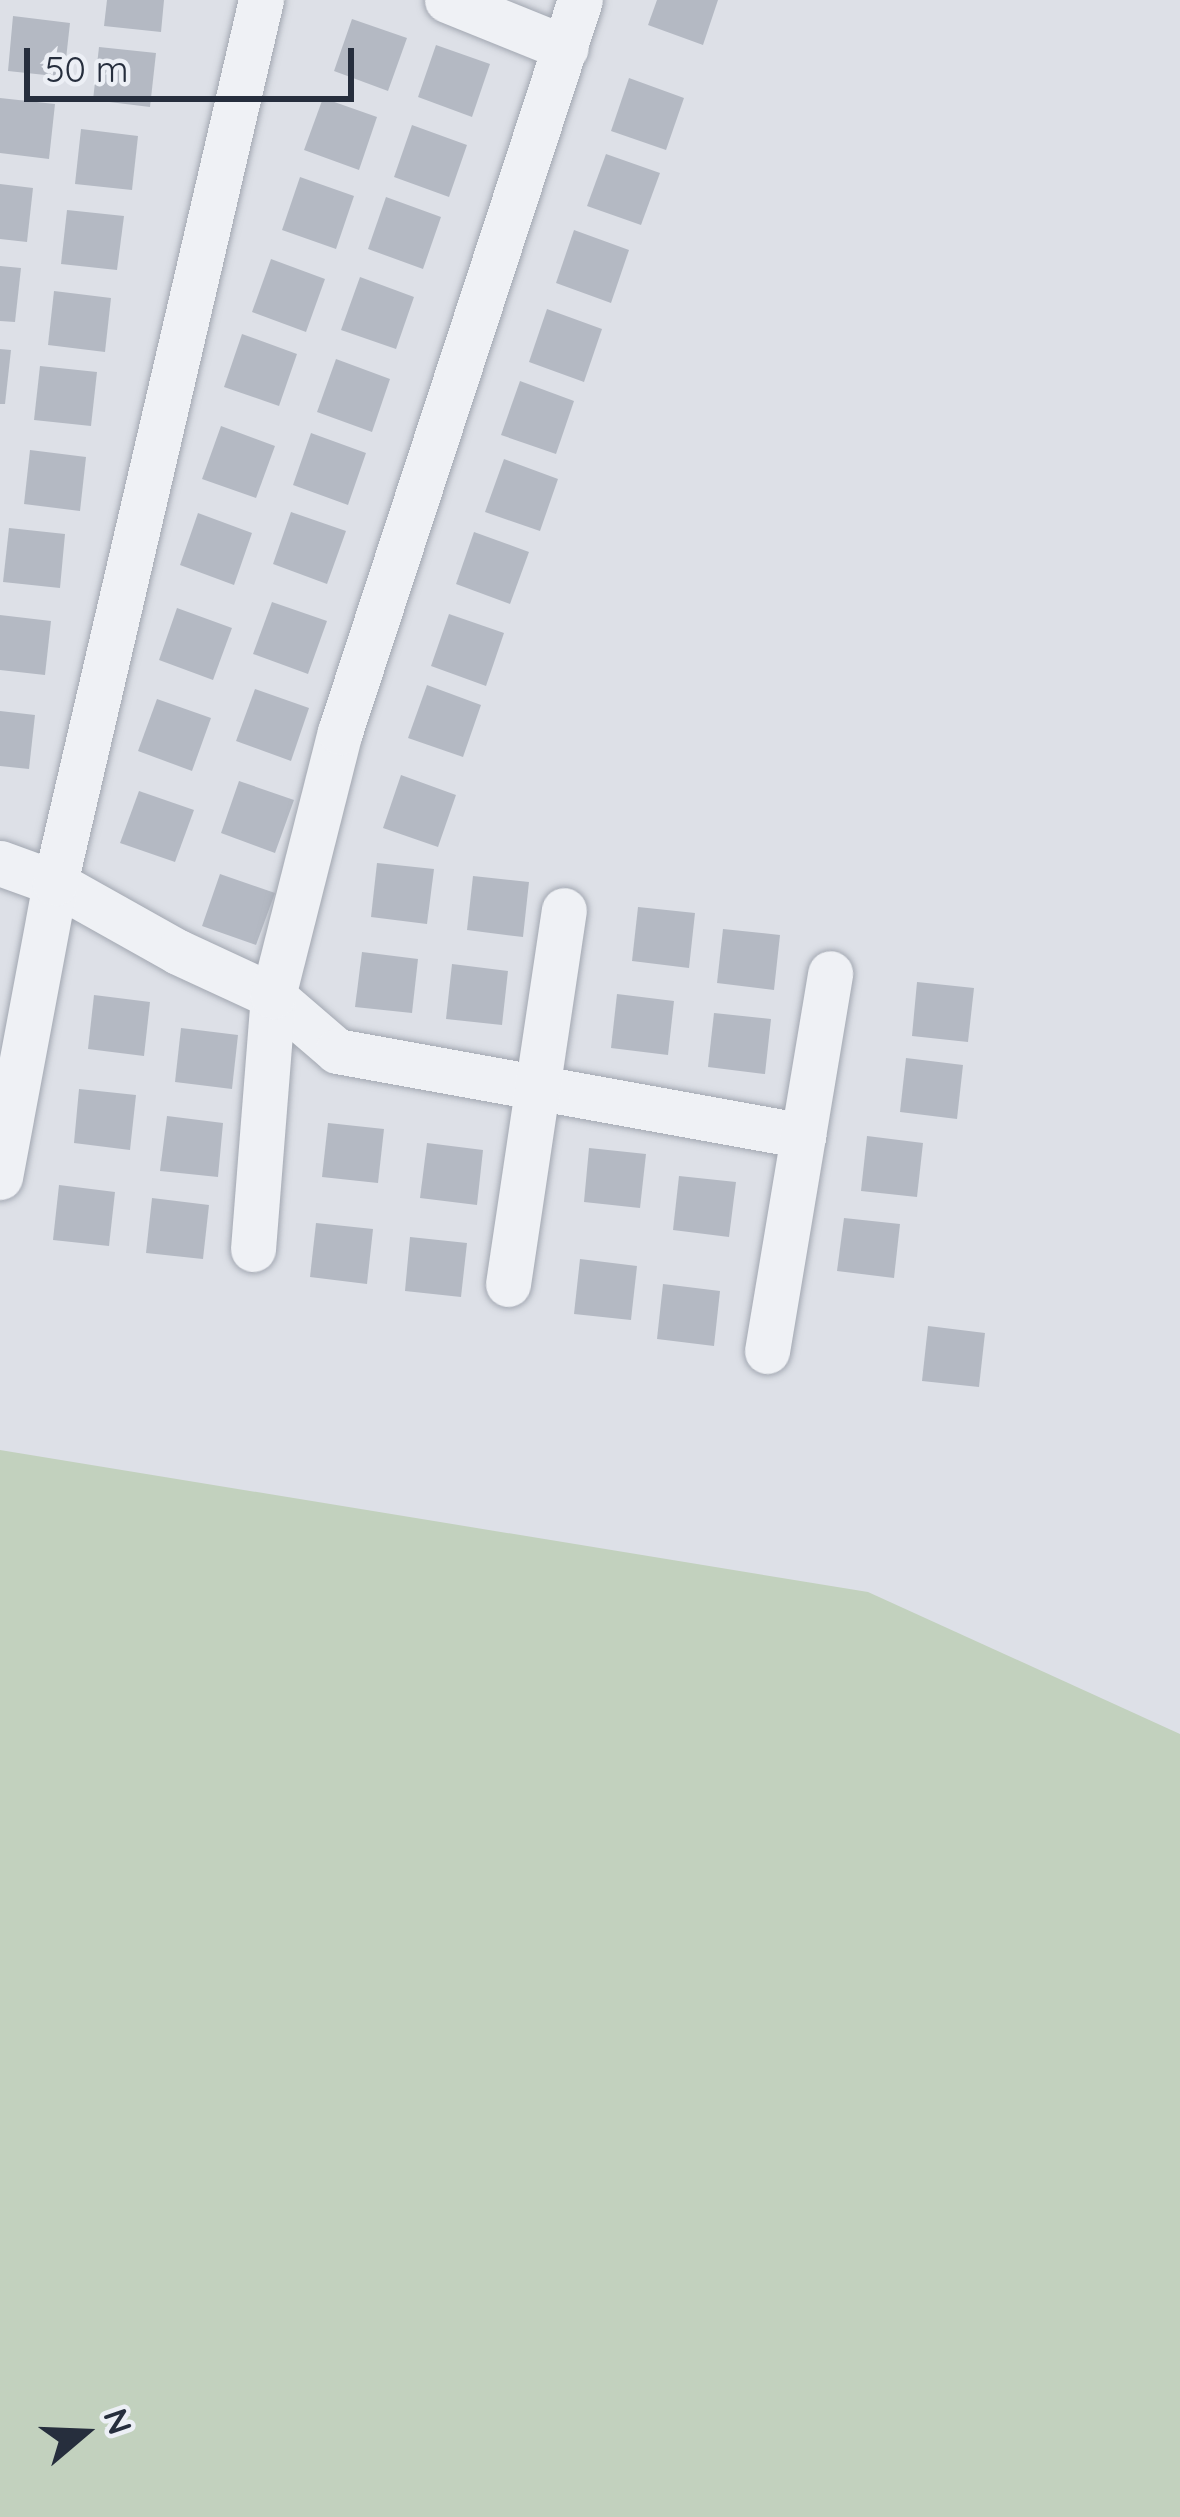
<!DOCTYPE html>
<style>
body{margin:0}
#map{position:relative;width:1180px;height:2517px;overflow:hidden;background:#dde0e7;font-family:Quicksand,sans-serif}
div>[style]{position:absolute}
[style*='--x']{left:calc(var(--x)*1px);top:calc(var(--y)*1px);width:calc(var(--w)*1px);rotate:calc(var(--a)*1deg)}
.green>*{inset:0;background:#c2d1be}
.building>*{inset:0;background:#b4b9c3}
.roads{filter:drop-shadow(0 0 3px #a2a7b1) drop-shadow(0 0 3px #a2a7b1)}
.minor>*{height:45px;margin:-22.5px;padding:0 22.5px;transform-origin:22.5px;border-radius:22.5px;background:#eff1f5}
span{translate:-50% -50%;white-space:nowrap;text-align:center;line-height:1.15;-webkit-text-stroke:9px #eceff5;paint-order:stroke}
.north{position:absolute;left:24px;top:2373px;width:120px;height:120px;-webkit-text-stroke:9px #eceff5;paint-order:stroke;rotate:71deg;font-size:33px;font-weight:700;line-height:48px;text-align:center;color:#262e3d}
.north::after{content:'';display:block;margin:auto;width:42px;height:54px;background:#262e3d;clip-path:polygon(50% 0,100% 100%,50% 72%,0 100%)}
.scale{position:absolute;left:24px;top:48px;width:330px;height:54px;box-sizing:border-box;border:6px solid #262e3d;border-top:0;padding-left:15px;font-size:36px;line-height:42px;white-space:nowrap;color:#262e3d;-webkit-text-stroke:9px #eceff5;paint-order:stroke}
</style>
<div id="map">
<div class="green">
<i style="clip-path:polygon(0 1450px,868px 1592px,1180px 1734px,1180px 2517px,0 2517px)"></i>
</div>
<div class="building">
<i style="clip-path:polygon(107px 0,164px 0,161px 32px,104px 26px)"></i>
<i style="clip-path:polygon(657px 0,718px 0,703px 45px,648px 25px)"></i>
<i style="clip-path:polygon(13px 16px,70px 23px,64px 77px,8px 71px)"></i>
<i style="clip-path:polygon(352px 19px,407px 38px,388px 91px,334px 71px)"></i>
<i style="clip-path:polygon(436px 45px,490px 64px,472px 117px,418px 97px)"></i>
<i style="clip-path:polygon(99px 47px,156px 53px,150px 107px,93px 100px)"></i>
<i style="clip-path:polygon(629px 78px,684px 98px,666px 150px,611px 131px)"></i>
<i style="clip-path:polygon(0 98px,55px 104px,49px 159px,0 153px)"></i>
<i style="clip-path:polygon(323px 98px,377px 117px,359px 170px,304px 150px)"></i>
<i style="clip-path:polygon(412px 125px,467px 145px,449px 197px,394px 177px)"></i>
<i style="clip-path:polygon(81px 129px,138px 136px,132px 190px,75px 184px)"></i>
<i style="clip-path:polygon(606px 154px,660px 173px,641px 225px,587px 206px)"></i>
<i style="clip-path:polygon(300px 177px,354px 196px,336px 249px,282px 230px)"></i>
<i style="clip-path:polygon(0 184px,33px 188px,27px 242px,0 239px)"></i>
<i style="clip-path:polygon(386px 197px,441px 217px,423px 269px,368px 249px)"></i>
<i style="clip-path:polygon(67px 210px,124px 216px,117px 270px,61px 264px)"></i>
<i style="clip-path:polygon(574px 230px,629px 250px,611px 303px,556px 283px)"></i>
<i style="clip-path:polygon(271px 259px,325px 279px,306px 332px,252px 312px)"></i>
<i style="clip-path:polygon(0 266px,21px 268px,15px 322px,0 321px)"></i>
<i style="clip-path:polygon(360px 277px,414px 297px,396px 349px,341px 330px)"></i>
<i style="clip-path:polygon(54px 291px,111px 298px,105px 352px,48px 345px)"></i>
<i style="clip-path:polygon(547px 309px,602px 329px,584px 382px,529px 362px)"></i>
<i style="clip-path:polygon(242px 334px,297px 354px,279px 406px,224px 387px)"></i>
<i style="clip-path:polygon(0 349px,11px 350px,5px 404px,0 404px)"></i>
<i style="clip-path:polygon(336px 359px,390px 379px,372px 432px,317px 412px)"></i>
<i style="clip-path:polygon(40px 366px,97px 372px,91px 426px,34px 420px)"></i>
<i style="clip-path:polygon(520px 381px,574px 401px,556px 454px,501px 435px)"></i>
<i style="clip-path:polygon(221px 426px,275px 446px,256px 498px,202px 479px)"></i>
<i style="clip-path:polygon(311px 433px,366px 453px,348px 505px,293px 485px)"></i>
<i style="clip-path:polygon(30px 450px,86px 457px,80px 511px,24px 504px)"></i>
<i style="clip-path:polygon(504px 459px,558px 479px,540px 531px,485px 512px)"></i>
<i style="clip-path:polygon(291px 512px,346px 531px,327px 584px,273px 564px)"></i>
<i style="clip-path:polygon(198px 513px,252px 533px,234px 585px,180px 565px)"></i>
<i style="clip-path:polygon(9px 528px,65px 534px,60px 588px,3px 582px)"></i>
<i style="clip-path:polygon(474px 532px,529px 552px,510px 604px,456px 584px)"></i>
<i style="clip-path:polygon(272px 602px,327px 621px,308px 674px,253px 654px)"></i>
<i style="clip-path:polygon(177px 608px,232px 628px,213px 680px,159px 660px)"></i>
<i style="clip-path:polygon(449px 614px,504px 633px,486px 686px,431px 666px)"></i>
<i style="clip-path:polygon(0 615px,51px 621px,45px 675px,0 670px)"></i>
<i style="clip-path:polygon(427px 685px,481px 705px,463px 757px,408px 738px)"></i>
<i style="clip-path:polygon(255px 689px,309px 708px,291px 761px,236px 741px)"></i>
<i style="clip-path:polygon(157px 699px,211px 718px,192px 771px,138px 751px)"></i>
<i style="clip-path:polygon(0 711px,35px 715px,29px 769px,0 766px)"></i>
<i style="clip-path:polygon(401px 775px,456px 795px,438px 847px,383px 828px)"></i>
<i style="clip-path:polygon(239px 781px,294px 800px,275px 853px,221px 833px)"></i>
<i style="clip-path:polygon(139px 791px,194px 810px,175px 862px,120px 843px)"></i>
<i style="clip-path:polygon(377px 863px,434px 869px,427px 924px,371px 917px)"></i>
<i style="clip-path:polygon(220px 874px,275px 893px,256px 945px,202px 926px)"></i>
<i style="clip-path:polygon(473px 876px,529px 882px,523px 937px,467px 930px)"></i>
<i style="clip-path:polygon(638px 907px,695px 913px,689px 968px,632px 961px)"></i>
<i style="clip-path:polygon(723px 929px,780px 935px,774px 990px,717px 983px)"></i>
<i style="clip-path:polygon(362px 952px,418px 959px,412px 1013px,355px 1007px)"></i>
<i style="clip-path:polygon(452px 964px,508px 971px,502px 1025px,446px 1019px)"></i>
<i style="clip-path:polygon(917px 982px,974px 988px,968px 1042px,912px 1036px)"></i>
<i style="clip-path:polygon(617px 994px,674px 1001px,668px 1055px,611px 1048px)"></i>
<i style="clip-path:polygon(94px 995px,150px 1002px,144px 1056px,88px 1049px)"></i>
<i style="clip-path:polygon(714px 1013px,771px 1019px,765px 1074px,708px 1067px)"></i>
<i style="clip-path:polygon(181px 1028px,238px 1035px,232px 1089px,175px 1082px)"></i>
<i style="clip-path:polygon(906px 1058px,963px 1065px,957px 1119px,900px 1112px)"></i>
<i style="clip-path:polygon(79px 1089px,136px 1095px,130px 1150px,74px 1143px)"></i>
<i style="clip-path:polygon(167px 1116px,223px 1123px,218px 1177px,160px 1171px)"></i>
<i style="clip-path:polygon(328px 1123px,384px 1129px,378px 1183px,322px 1177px)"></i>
<i style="clip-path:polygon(867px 1136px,923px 1143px,917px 1197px,861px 1191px)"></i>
<i style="clip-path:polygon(427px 1143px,483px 1150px,477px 1205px,420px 1198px)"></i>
<i style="clip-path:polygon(589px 1148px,646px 1154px,640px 1208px,584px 1202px)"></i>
<i style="clip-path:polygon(679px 1176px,736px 1182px,729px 1237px,673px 1230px)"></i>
<i style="clip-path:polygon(59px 1185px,115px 1192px,109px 1246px,53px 1240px)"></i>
<i style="clip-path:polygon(152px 1198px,209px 1205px,203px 1259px,146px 1253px)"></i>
<i style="clip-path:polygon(844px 1218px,900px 1224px,894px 1278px,837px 1271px)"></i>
<i style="clip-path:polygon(316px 1223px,373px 1229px,367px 1284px,310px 1277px)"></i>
<i style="clip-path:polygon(410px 1237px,467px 1243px,461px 1297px,405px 1291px)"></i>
<i style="clip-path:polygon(580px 1259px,637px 1266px,631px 1320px,574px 1314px)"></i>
<i style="clip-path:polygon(663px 1284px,720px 1291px,714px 1346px,657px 1339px)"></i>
<i style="clip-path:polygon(928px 1326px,985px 1333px,979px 1387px,922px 1381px)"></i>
</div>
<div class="roads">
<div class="minor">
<i style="--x:447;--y:0;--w:128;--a:22"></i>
<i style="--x:0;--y:863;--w:59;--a:20"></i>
<i style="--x:55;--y:883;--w:141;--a:29.3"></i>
<i style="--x:178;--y:952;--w:105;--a:24.9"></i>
<i style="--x:273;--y:996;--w:84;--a:40.7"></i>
<i style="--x:337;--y:1051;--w:474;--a:10.3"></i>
<i style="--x:0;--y:1177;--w:299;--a:-79.4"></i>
<i style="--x:55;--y:883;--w:907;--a:-76.87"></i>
<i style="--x:253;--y:1249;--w:254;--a:-85.5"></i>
<i style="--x:273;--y:996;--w:272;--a:-75.8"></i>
<i style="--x:340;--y:732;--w:770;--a:-71.85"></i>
<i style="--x:508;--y:1284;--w:378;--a:-81.5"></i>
<i style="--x:767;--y:1351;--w:383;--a:-80.5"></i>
</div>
</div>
<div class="north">N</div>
<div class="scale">50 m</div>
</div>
